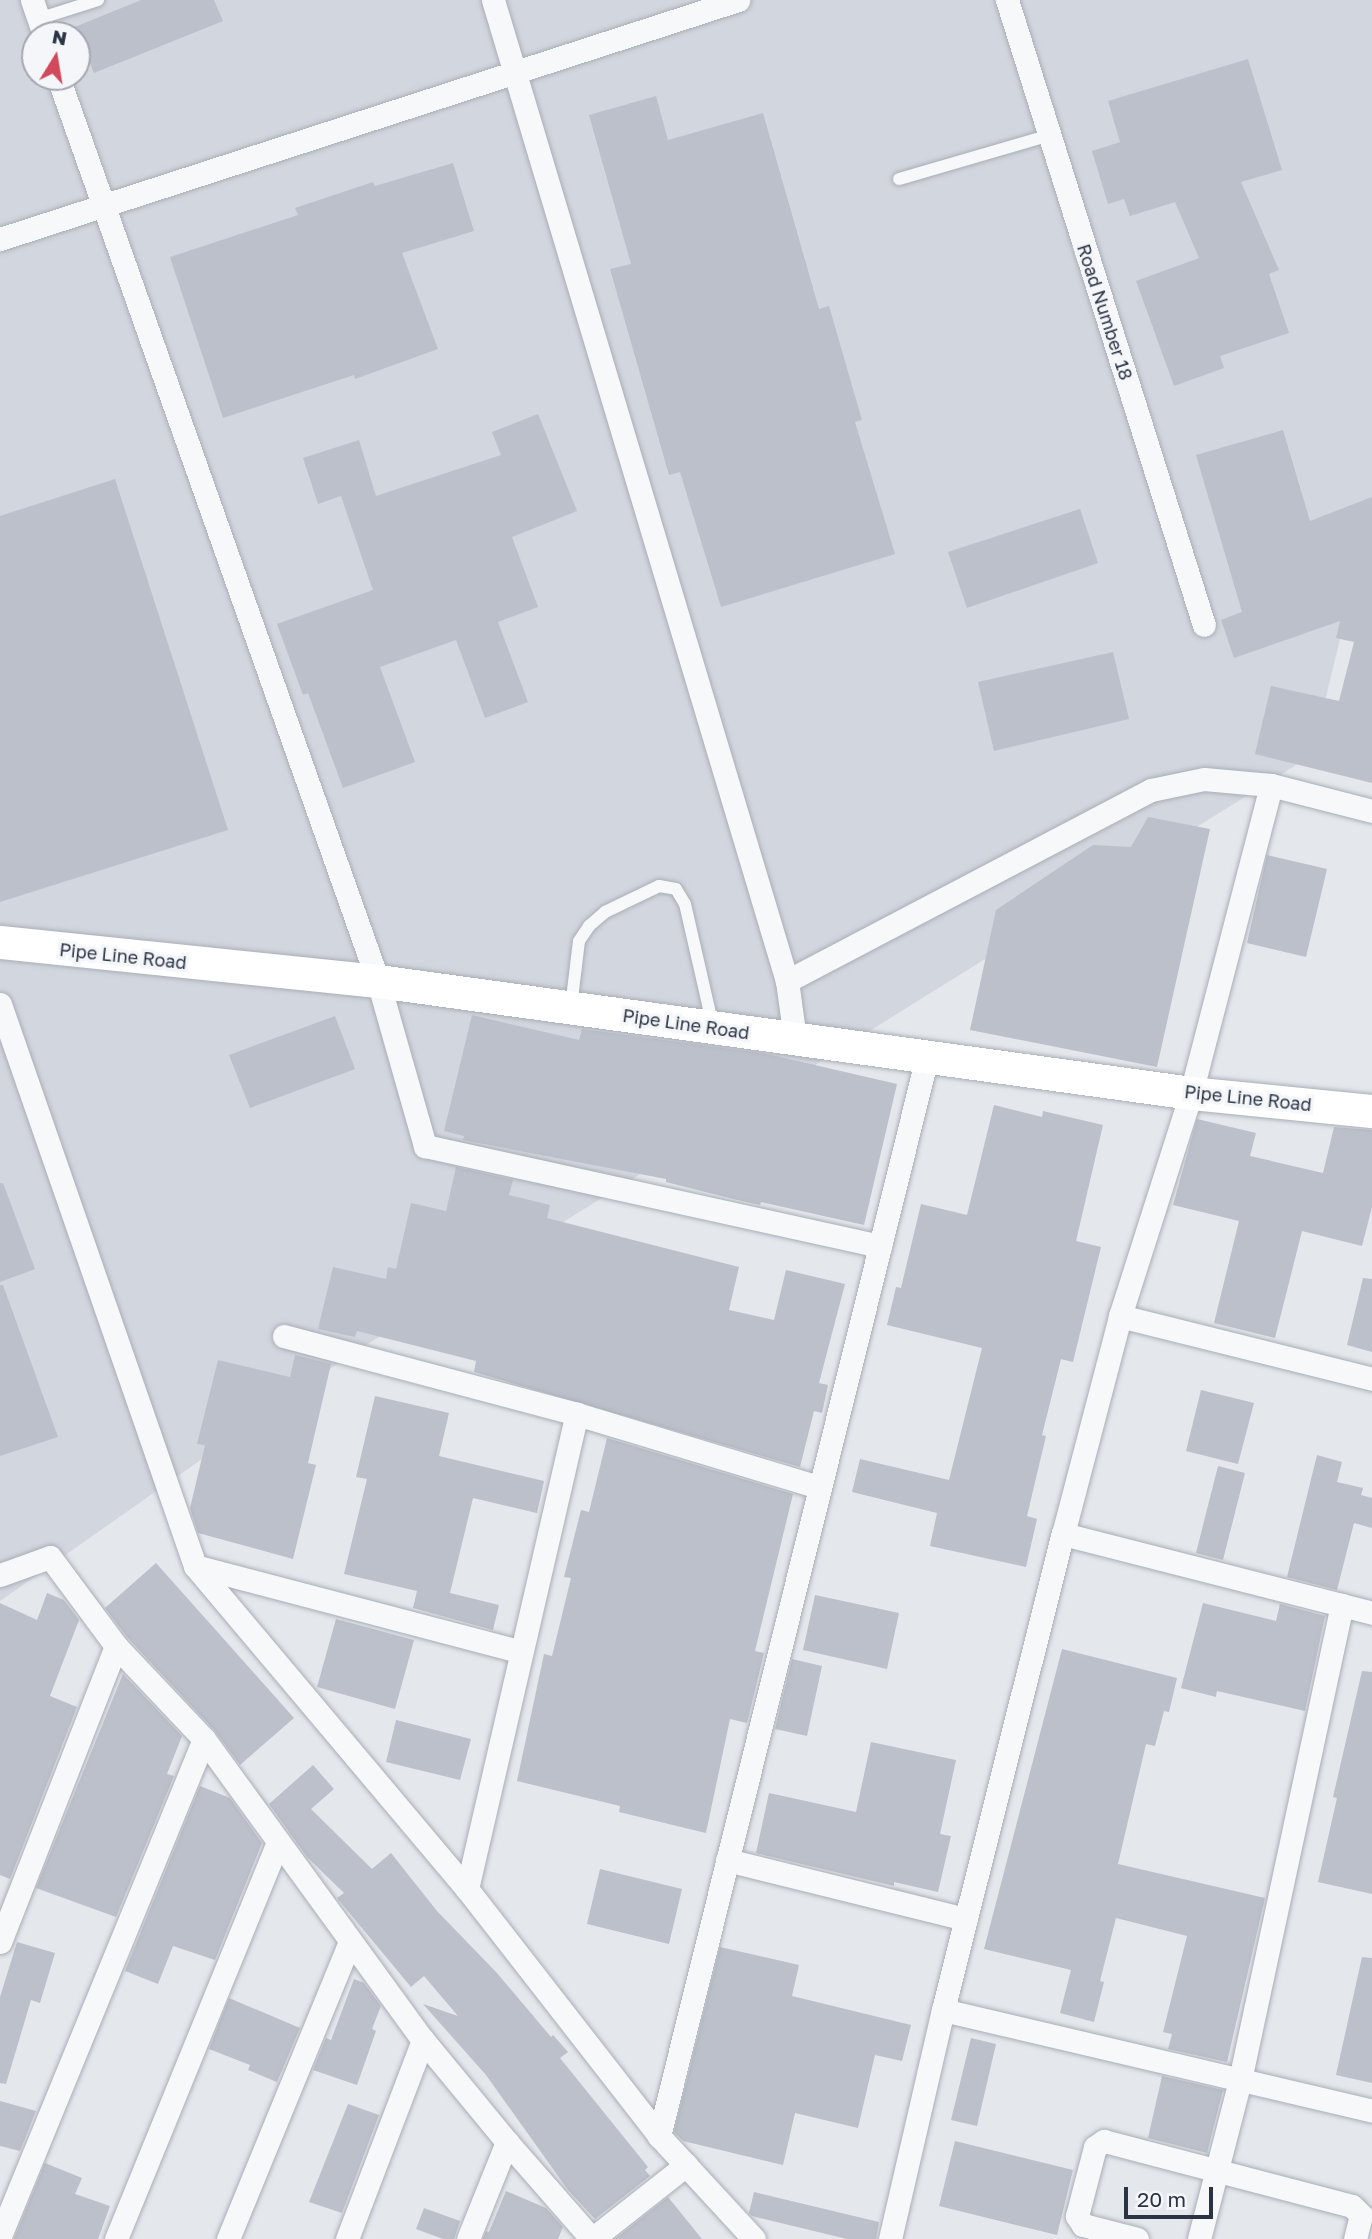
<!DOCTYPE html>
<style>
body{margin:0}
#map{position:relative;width:1372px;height:2239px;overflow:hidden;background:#e4e7ec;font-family:"Golos Text",sans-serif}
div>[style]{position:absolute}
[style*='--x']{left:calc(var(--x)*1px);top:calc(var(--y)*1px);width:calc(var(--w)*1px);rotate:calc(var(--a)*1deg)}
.built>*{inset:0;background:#d2d6de}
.building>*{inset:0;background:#bbc0ca}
.roads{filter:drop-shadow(0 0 2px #a9aeb7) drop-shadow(0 0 2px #a9aeb7)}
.lane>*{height:12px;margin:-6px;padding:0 6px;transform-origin:6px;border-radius:6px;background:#f7f8fa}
.street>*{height:23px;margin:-11.5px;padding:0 11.5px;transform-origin:11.5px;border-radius:11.5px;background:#f7f8fa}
.secondary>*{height:33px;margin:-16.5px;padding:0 16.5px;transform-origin:16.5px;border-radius:16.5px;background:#fff}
span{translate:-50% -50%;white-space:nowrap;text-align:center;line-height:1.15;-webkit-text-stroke:7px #f4f6f9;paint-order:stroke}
.street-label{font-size:18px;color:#2b3445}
.north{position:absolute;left:21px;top:21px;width:70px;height:70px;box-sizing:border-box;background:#f4f6f9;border:2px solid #a4a8b1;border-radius:50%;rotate:11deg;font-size:19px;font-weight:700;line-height:28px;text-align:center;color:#2b3445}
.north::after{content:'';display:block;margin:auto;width:24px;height:32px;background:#d1495b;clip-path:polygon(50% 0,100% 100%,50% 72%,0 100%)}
.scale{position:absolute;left:1124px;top:2187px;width:89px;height:32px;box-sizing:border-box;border:4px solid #2b3445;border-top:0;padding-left:9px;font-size:21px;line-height:24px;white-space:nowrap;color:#2b3445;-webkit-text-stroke:5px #f4f6f9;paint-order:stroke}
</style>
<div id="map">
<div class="built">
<i style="clip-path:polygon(evenodd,0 0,1372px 0,1372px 506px,1312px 755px,347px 1357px,0 1601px,0 0,35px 35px,77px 35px,77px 77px,35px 77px,35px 35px)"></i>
</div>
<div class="building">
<i style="clip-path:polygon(141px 0,214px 0,223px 21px,94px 73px,75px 27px)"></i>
<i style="clip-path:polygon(1248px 59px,1282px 170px,1241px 182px,1279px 270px,1269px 274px,1289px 333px,1220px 356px,1224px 368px,1174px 386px,1136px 281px,1199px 258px,1175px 202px,1130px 216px,1124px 199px,1108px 204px,1092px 151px,1120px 142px,1108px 101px)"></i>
<i style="clip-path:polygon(656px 96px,668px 140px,763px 113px,819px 309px,829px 306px,862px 420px,855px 422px,895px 554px,721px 607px,680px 472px,669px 475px,610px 269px,631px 264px,589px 115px)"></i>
<i style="clip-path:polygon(453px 163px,474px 231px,402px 253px,438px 349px,355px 379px,354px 375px,223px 418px,170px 257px,298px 215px,295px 208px,373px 182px,375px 186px)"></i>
<i style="clip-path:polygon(538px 414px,577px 511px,512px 537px,538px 607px,498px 622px,528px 702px,485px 718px,456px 640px,380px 667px,415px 762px,343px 788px,308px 693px,303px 695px,277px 624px,373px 590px,341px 496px,318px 504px,303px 458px,359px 440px,376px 496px,501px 455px,492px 432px)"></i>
<i style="clip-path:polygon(1283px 430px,1310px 521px,1372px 497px,1372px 783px,1255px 754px,1271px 686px,1339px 701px,1354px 642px,1336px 638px,1340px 621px,1234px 658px,1221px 620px,1242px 612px,1196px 455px)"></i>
<i style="clip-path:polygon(115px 479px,228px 830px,0 902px,0 516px)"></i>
<i style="clip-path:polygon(1080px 509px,1098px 563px,967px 608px,948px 552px)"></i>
<i style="clip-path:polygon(1113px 652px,1129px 719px,994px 751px,978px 682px)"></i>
<i style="clip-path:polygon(1148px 817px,1210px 829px,1157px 1067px,970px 1030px,996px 910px,1093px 845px,1131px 847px)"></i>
<i style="clip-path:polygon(1267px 855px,1327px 869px,1306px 957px,1247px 943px)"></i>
<i style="clip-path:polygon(472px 1015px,579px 1040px,582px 1029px,767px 1054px,897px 1084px,864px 1225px,761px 1202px,760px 1205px,733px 1199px,666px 1182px,666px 1179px,463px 1140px,464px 1136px,444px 1131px)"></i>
<i style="clip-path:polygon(335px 1016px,355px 1069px,250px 1108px,229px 1055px)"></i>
<i style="clip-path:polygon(994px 1105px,1042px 1117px,1043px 1111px,1103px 1125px,1076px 1241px,1101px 1247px,1073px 1362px,1061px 1359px,1042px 1435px,1046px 1436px,1027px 1516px,1037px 1519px,1026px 1567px,930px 1546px,937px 1513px,852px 1492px,860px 1459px,949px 1480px,982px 1348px,887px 1325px,896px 1287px,901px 1288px,921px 1204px,967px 1215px)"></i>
<i style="clip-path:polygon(1197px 1119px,1256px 1133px,1250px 1156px,1323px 1173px,1334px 1127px,1372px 1130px,1372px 1207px,1362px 1246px,1302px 1231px,1275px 1338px,1214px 1323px,1239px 1221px,1173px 1205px)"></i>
<i style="clip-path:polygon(456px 1167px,513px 1180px,509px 1195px,550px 1205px,547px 1218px,739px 1267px,729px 1310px,774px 1320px,786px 1270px,845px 1284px,819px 1383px,828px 1385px,822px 1413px,814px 1411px,800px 1467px,474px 1372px,476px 1361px,357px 1331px,355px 1337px,318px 1329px,333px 1267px,386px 1279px,388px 1267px,396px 1269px,411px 1203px,446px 1211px)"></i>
<i style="clip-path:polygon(0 1183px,3px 1183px,35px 1269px,0 1282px)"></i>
<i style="clip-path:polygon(1363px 1278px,1372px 1279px,1372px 1352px,1347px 1345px)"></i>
<i style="clip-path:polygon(0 1285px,3px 1285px,58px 1437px,0 1456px)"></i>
<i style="clip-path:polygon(295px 1355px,331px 1364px,308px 1463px,316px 1465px,293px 1559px,198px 1533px,190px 1508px,205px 1445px,197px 1444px,218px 1360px,290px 1377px)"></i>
<i style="clip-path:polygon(1201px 1390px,1254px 1403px,1238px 1464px,1186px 1451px)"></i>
<i style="clip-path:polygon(375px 1396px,449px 1413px,439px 1456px,544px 1481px,537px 1513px,473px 1498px,450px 1593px,499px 1605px,493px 1630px,413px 1608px,417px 1591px,344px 1574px,367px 1479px,356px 1477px)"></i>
<i style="clip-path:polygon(607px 1438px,793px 1494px,755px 1651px,764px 1653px,747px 1723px,730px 1719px,706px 1833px,619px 1812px,620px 1806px,517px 1781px,544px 1654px,552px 1656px,571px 1578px,564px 1577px,581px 1510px,589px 1512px)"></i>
<i style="clip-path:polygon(1317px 1455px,1342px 1462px,1337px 1482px,1363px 1488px,1361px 1495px,1372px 1498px,1372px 1528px,1354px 1523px,1337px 1590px,1287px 1577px)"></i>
<i style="clip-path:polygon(1218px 1466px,1245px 1473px,1223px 1560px,1196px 1553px)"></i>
<i style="clip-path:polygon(156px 1563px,294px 1718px,240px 1765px,214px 1730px,127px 1637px,105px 1608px)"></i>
<i style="clip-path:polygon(47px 1593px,64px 1600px,79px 1620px,50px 1696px,77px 1707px,10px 1879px,0 1875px,0 1603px,37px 1620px)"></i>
<i style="clip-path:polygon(815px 1595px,899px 1613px,887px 1669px,803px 1650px)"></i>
<i style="clip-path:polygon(1203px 1603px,1276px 1621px,1280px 1604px,1325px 1616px,1305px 1711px,1217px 1691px,1216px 1697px,1181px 1688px)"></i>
<i style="clip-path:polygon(336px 1619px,414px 1640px,395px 1709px,317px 1687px)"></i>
<i style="clip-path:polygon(1062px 1649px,1177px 1678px,1169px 1712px,1164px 1711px,1155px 1746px,1146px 1744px,1118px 1864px,1265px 1898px,1227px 2062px,1168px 2049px,1172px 2034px,1163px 2032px,1187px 1936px,1116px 1918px,1100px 1981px,1104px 1982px,1094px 2022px,1060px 2013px,1071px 1970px,984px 1949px)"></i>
<i style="clip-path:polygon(792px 1659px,822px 1666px,807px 1736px,775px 1729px)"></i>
<i style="clip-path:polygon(1362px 1671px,1372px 1672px,1372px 1894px,1318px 1882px,1337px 1798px,1333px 1797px)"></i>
<i style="clip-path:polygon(123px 1674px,182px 1736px,167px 1774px,174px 1776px,116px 1917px,36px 1888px)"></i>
<i style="clip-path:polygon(396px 1720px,471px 1739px,460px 1780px,386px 1762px)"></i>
<i style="clip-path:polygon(871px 1742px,956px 1760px,940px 1834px,951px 1836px,938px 1892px,894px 1882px,894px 1886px,756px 1853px,769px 1793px,856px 1812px)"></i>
<i style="clip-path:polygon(313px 1765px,334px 1789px,311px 1809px,372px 1869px,391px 1853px,437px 1911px,497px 1973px,551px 2037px,553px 2035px,568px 2052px,560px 2058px,648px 2167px,645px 2170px,650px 2176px,595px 2219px,568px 2190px,486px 2075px,423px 2004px,458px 2016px,424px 1976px,411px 1987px,337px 1898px,344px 1893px,307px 1857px,269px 1804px)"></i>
<i style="clip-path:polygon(200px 1786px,230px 1798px,262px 1843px,215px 1960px,173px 1946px,158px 1984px,125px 1971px)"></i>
<i style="clip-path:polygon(600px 1869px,682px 1889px,669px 1944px,587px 1924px)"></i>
<i style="clip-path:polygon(17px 1942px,55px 1953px,40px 2003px,31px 2000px,6px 2084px,0 2083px,0 1997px)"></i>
<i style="clip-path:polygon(720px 1947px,799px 1965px,792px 1996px,911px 2025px,902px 2061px,875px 2055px,858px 2128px,795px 2113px,783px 2165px,683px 2141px,674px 2132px)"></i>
<i style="clip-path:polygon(1362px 1957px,1372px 1958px,1372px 2083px,1336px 2075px)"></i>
<i style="clip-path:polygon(354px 1979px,364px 1983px,381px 2006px,372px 2029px,376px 2031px,357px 2085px,313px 2070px,326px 2038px,331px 2040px)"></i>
<i style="clip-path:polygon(229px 1998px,300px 2028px,277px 2082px,248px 2070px,250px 2065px,209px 2049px)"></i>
<i style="clip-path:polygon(971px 2038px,996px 2044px,977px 2126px,951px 2120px)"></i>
<i style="clip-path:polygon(1162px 2076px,1223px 2090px,1207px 2153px,1148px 2138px)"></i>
<i style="clip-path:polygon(0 2101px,36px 2111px,20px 2151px,0 2146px)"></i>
<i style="clip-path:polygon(348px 2104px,379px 2115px,342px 2213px,309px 2202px)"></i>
<i style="clip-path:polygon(955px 2141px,1073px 2170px,1057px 2235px,939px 2206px)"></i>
<i style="clip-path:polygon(45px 2163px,82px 2178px,75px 2194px,110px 2206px,98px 2239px,14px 2239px)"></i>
<i style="clip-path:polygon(506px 2191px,546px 2208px,563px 2227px,558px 2239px,483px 2239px,486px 2231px,489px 2232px)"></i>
<i style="clip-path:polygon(754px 2192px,879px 2222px,876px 2239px,847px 2239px,752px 2216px,749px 2213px)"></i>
<i style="clip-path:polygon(668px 2197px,702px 2239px,615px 2239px)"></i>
<i style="clip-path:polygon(424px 2208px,460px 2221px,454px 2239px,443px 2239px,416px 2229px)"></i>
</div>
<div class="roads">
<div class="lane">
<i style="--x:38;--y:19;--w:63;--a:-17.6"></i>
<i style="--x:899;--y:179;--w:157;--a:-16.2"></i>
<i style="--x:571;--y:1007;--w:66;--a:-83.1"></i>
<i style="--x:579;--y:941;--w:18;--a:-56"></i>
<i style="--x:589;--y:926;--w:21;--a:-41"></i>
<i style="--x:605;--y:912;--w:60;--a:-25.7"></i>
<i style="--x:659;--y:886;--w:17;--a:10"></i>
<i style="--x:676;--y:889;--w:17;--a:59"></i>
<i style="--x:685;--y:904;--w:125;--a:77.1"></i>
</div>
<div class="street">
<i style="--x:32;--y:0;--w:37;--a:71"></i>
<i style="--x:493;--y:0;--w:1024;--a:73.32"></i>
<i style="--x:787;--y:981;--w:59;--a:82.1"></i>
<i style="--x:1007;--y:0;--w:655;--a:72.51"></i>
<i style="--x:58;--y:77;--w:959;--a:70.51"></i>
<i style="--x:378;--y:981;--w:172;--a:74.1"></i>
<i style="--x:425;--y:1146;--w:466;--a:12.4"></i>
<i style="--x:0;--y:239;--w:776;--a:-17.94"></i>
<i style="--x:787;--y:981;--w:411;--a:-27.7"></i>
<i style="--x:1151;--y:790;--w:54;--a:-11.7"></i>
<i style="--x:1204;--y:779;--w:67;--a:5.1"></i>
<i style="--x:1271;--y:785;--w:104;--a:14.4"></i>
<i style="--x:0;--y:1004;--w:595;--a:70.86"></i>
<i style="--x:195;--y:1566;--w:422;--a:49.9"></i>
<i style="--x:467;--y:1889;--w:313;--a:52.1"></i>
<i style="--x:659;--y:2136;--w:140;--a:47.3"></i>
<i style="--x:1120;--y:1316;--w:260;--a:14"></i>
<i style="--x:284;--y:1336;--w:303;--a:14.9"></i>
<i style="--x:577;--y:1414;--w:253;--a:16.8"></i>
<i style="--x:1063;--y:1534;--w:319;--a:14.3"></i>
<i style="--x:195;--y:1566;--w:336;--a:14.7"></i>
<i style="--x:0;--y:1575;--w:53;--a:-19.8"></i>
<i style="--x:50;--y:1557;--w:111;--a:53.4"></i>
<i style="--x:116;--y:1646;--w:128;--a:46.6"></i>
<i style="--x:204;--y:1739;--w:372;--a:54"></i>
<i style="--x:423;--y:2040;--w:132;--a:50.5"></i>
<i style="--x:507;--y:2142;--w:129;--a:48.8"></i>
<i style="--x:592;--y:2239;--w:120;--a:-38.2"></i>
<i style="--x:727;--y:1860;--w:246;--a:13.9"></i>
<i style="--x:467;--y:1889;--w:488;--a:-77"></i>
<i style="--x:0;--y:1942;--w:318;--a:-68.6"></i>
<i style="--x:943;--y:2010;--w:441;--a:13.2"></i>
<i style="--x:659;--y:2136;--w:1112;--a:-76.05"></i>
<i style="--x:0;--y:2236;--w:537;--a:-67.68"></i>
<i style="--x:116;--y:2239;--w:429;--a:-67.8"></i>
<i style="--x:228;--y:2239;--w:321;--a:-67.7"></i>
<i style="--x:347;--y:2239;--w:213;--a:-69.1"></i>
<i style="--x:468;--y:2239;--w:105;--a:-68.1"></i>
<i style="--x:890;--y:2239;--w:235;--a:-77"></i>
<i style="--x:943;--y:2010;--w:491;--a:-75.9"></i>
<i style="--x:1063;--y:1534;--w:225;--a:-75.3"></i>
<i style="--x:1120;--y:1316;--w:234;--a:-72.3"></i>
<i style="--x:1191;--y:1093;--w:318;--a:-75.4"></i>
<i style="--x:1137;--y:2239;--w:56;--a:-165.5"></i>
<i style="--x:1083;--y:2225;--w:11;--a:-124"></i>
<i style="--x:1077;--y:2216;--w:71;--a:-75.4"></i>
<i style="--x:1095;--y:2147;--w:11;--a:-34"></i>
<i style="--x:1104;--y:2141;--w:256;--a:14.7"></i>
<i style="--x:1352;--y:2206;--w:13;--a:45"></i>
<i style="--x:1361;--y:2215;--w:25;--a:104"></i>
<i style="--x:1199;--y:2239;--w:164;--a:-75.5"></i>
<i style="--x:1240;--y:2080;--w:486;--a:-77.9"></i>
</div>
<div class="secondary">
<i style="--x:0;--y:942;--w:380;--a:5.9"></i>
<i style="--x:378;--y:981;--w:821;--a:7.84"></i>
<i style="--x:1191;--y:1093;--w:182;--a:5.7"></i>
</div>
</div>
<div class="street-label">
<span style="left:1105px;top:312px;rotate:72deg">Road Number 18</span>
<span style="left:123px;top:956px;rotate:6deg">Pipe Line Road</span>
<span style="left:686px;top:1024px;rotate:8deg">Pipe Line Road</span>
<span style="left:1248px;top:1098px;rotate:6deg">Pipe Line Road</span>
</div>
<div class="north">N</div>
<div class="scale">20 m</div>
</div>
